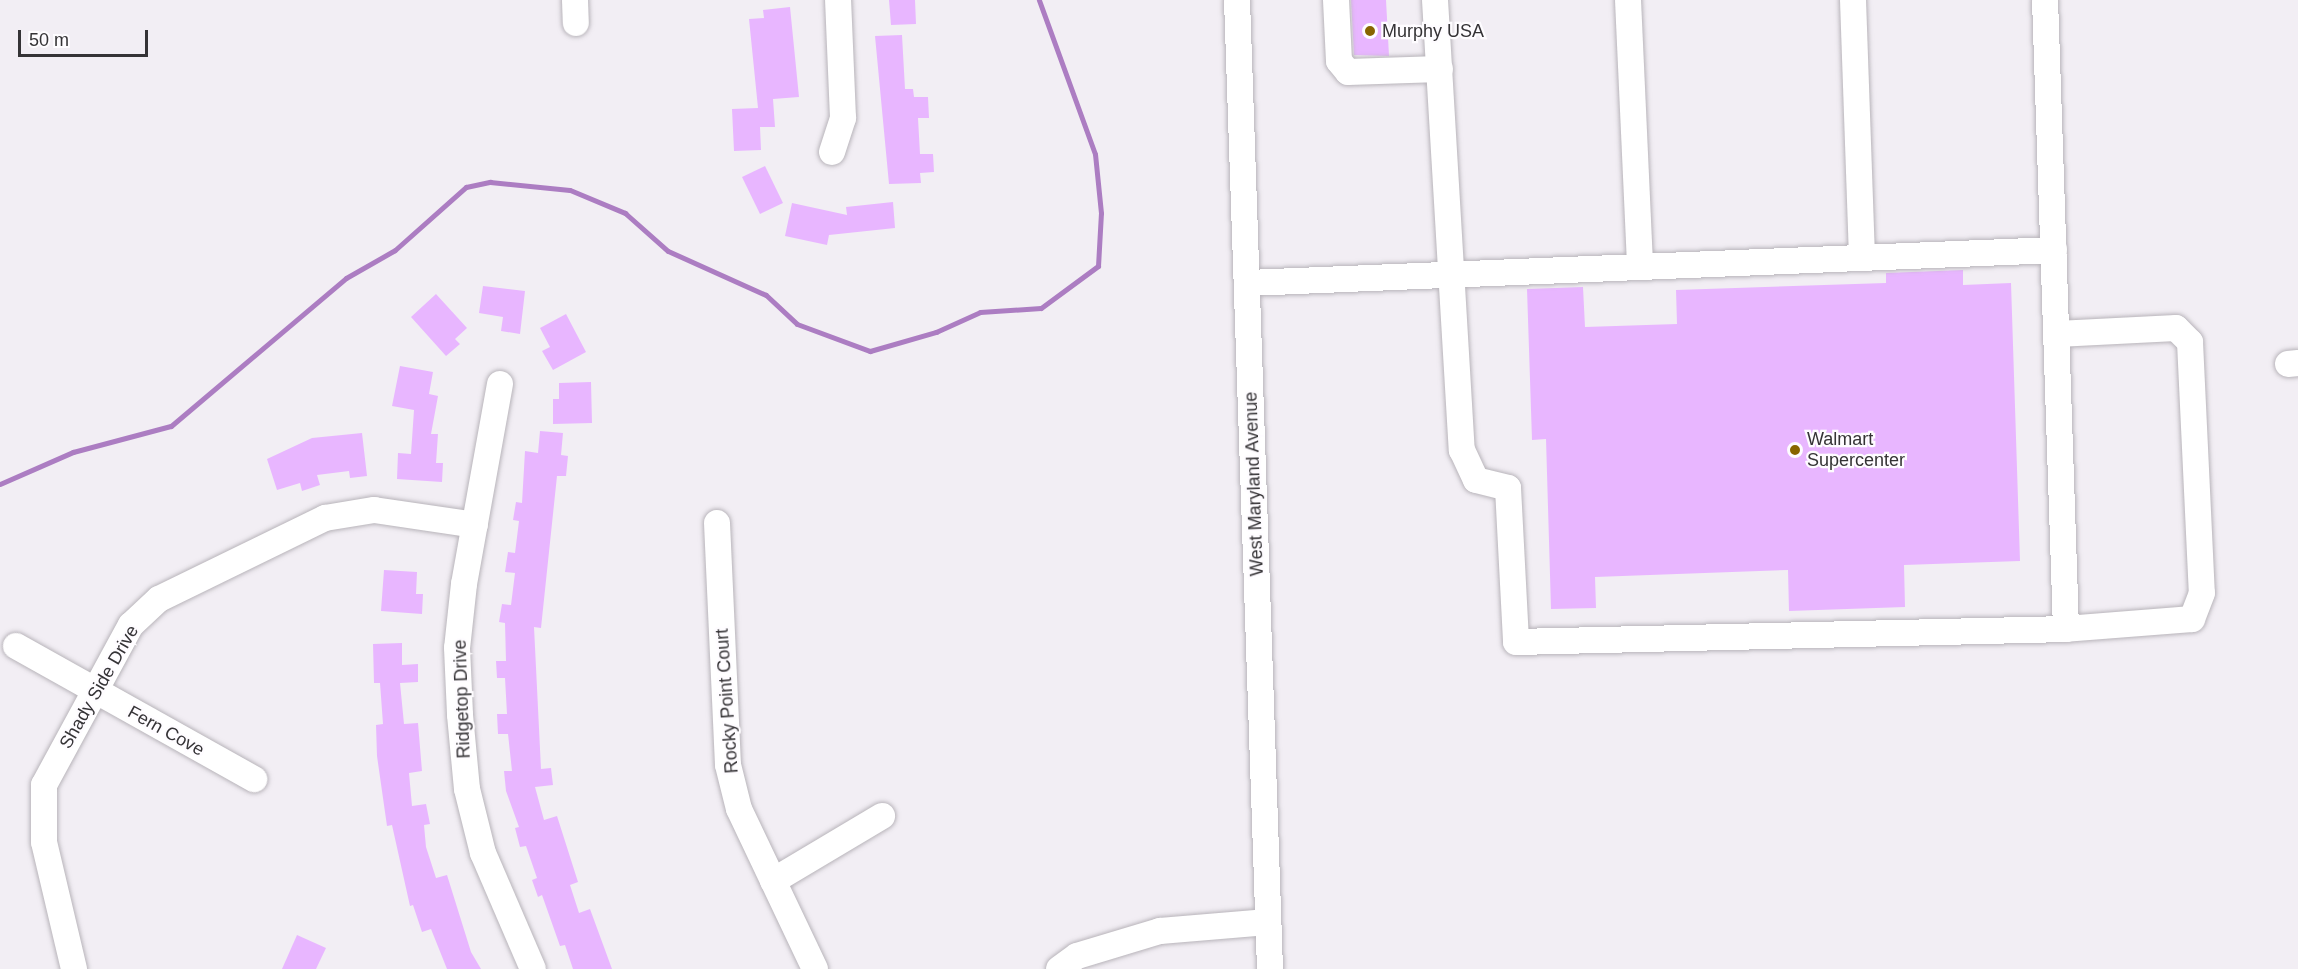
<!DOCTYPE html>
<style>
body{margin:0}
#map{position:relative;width:2298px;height:969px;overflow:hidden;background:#f2eef4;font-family:Arial,sans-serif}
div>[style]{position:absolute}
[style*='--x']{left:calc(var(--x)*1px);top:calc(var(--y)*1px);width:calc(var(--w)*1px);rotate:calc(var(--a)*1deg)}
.stream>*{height:5px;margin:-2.5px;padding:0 2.5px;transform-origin:2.5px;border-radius:2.5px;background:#ac7dc2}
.building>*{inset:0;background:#e8b6ff}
.roads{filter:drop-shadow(0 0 2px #b8b4ba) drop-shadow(0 0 2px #b8b4ba)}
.minor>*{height:26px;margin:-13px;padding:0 13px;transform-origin:13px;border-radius:13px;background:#fff}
.dots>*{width:16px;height:16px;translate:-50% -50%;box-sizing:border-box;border:3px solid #fefcff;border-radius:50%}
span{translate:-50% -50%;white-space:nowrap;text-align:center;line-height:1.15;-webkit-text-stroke:4.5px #fefcff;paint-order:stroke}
.poi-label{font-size:18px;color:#353336}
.left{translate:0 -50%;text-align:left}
.street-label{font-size:18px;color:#353336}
.scale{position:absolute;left:18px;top:30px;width:130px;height:27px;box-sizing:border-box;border:3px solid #353336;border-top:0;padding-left:8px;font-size:18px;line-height:21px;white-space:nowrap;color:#353336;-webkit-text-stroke:4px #fefcff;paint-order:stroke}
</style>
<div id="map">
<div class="stream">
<i style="--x:0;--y:484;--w:80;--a:-23.7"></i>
<i style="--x:73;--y:452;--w:101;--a:-14.9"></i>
<i style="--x:171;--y:426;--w:229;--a:-40.2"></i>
<i style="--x:346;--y:278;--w:56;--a:-29.7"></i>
<i style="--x:395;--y:250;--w:95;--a:-41.6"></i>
<i style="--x:466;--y:187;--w:25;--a:-12"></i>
<i style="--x:490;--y:182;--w:80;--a:5.7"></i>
<i style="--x:570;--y:190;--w:60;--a:22.7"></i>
<i style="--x:625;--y:213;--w:57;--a:41.5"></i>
<i style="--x:668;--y:251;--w:107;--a:24.2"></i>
<i style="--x:766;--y:295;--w:42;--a:43.1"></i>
<i style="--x:797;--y:324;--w:78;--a:20.3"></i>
<i style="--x:870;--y:351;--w:69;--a:-16.1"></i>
<i style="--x:936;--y:332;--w:48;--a:-24.4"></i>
<i style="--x:980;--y:312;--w:61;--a:-3.8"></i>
<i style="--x:1041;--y:308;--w:71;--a:-36.4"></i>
<i style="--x:1098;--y:266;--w:53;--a:-86.8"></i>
<i style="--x:1101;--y:213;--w:59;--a:-95.8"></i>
<i style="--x:1095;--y:154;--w:164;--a:-110"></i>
</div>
<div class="building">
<i style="clip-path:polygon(889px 0,915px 0,916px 24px,891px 25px)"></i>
<i style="clip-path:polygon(1351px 0,1386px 0,1389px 56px,1354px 55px)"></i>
<i style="clip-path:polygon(790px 7px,799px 97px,773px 99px,775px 127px,760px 127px,761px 150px,734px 151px,732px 109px,758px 108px,749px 19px,764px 18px,763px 10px)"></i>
<i style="clip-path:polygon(902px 35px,905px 89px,913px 89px,914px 97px,928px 97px,929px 118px,918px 118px,920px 154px,933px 154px,934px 172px,920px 173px,921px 183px,889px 184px,875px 36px)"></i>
<i style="clip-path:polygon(765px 166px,783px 203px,760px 214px,742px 177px)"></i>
<i style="clip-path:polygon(893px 202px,895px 228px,829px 235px,827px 245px,785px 236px,792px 203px,847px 215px,846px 207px)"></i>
<i style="clip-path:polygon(1963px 270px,1963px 285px,2011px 283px,2020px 561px,1904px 565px,1905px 607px,1789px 611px,1788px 570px,1595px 577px,1596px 608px,1551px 609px,1546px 439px,1532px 440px,1527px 289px,1583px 287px,1585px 327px,1677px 324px,1676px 290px,1886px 283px,1886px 273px)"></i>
<i style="clip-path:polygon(483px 286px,525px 291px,520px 334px,501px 331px,503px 317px,479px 313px)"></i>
<i style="clip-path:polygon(436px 294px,467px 328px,455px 339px,460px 344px,446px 356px,411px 317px)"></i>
<i style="clip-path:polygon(566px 314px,586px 352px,553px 370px,542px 351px,550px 347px,540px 328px)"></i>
<i style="clip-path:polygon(400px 366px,433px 372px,429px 394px,438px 396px,431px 434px,438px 434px,436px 463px,443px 463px,442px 482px,397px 479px,398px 453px,411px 454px,414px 410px,392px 406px)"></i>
<i style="clip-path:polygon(591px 382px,592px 423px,553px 424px,553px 399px,559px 399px,559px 383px)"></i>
<i style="clip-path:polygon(540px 431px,563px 433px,561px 455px,568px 456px,566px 476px,557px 476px,541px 628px,534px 627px,541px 769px,551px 768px,553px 785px,535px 787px,544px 820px,557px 816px,578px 882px,570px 885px,579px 913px,590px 909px,612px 969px,573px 969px,565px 945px,560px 946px,542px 895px,538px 897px,532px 880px,537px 878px,526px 846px,520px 847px,515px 828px,519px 827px,506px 791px,504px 771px,512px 771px,508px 734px,498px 734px,497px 714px,507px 714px,505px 678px,497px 678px,496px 661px,506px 661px,505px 623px,499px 622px,502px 604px,511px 605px,515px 573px,505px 572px,508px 552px,515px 553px,519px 521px,513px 520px,516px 502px,522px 503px,525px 451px,538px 453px)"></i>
<i style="clip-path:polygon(362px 433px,367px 476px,350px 478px,349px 471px,317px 475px,320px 485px,302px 491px,300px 483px,277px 490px,267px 459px,312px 438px)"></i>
<i style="clip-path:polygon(384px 570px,417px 572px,416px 594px,423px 594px,422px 614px,381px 611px)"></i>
<i style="clip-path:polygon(402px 643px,402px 665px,418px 664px,418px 682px,400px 683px,404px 724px,418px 723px,422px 771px,409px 773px,412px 806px,426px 804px,430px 824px,424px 825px,426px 847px,436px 878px,447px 875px,471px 952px,481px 969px,447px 969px,431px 929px,422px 932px,413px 905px,410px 906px,392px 825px,387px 826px,377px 756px,376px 725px,383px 724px,380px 683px,374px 683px,373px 644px)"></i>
<i style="clip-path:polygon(297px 935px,326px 948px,316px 969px,282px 969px)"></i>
</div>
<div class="roads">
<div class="minor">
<i style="--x:575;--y:0;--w:23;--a:88"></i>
<i style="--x:1237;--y:0;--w:970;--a:88.05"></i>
<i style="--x:1336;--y:0;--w:61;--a:87.2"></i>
<i style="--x:1339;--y:61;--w:14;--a:51"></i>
<i style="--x:1348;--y:72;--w:92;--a:-1.9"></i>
<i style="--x:1435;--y:0;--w:451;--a:86.6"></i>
<i style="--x:1462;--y:450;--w:33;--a:65"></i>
<i style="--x:1476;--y:480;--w:33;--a:14"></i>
<i style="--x:1508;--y:488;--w:154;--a:87"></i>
<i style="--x:1516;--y:642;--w:550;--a:-1.35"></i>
<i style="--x:2066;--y:629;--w:629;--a:-91.91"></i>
<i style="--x:1628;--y:0;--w:267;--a:87.4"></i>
<i style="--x:1853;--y:0;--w:258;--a:88"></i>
<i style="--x:832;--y:152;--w:36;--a:-72"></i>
<i style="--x:843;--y:118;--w:118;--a:-92.4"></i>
<i style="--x:1248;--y:283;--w:807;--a:-2.34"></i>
<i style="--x:2057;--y:334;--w:119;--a:-2.9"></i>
<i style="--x:2176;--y:328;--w:20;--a:45"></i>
<i style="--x:2190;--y:342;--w:251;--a:87.3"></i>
<i style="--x:2202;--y:593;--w:28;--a:111"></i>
<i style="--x:2192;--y:619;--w:126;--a:175.5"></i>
<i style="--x:2288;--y:364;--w:10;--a:-6"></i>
<i style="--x:500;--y:384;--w:203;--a:100.2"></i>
<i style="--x:464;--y:584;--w:64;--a:96.2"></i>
<i style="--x:457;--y:648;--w:67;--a:87.4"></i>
<i style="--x:460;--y:715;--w:74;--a:84.6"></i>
<i style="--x:467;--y:789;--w:66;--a:76"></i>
<i style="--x:483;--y:853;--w:126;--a:66.7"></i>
<i style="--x:717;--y:523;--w:242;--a:87.4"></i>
<i style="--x:728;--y:765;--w:45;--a:76"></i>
<i style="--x:739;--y:809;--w:177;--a:64.6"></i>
<i style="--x:16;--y:646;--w:273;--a:29.2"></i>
<i style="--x:773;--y:881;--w:127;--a:-30.8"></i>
<i style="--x:74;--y:969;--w:130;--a:-103.3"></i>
<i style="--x:44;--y:842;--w:57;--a:-90"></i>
<i style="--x:44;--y:785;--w:182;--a:-61.5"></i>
<i style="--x:131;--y:625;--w:38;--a:-43"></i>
<i style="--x:159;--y:599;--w:185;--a:-26"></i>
<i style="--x:325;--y:518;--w:50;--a:-9.3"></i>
<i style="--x:374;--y:510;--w:102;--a:8.4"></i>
<i style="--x:1059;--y:969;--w:22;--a:-36"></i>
<i style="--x:1077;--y:956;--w:87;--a:-16.8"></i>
<i style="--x:1160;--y:931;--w:108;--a:-4.8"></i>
</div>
</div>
<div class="dots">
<i style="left:1370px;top:31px;background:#886400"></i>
<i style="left:1795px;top:450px;background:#886400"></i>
</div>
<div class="poi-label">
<span class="left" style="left:1382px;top:31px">Murphy USA</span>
<span class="left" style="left:1807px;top:450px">Walmart<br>Supercenter</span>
</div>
<div class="street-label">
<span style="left:1254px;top:484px;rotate:-92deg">West Maryland Avenue</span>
<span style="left:99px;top:687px;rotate:-60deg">Shady Side Drive</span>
<span style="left:462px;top:699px;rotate:-92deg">Ridgetop Drive</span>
<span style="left:727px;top:701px;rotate:-94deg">Rocky Point Court</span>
<span style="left:166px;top:731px;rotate:29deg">Fern Cove</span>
</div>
<div class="scale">50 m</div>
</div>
